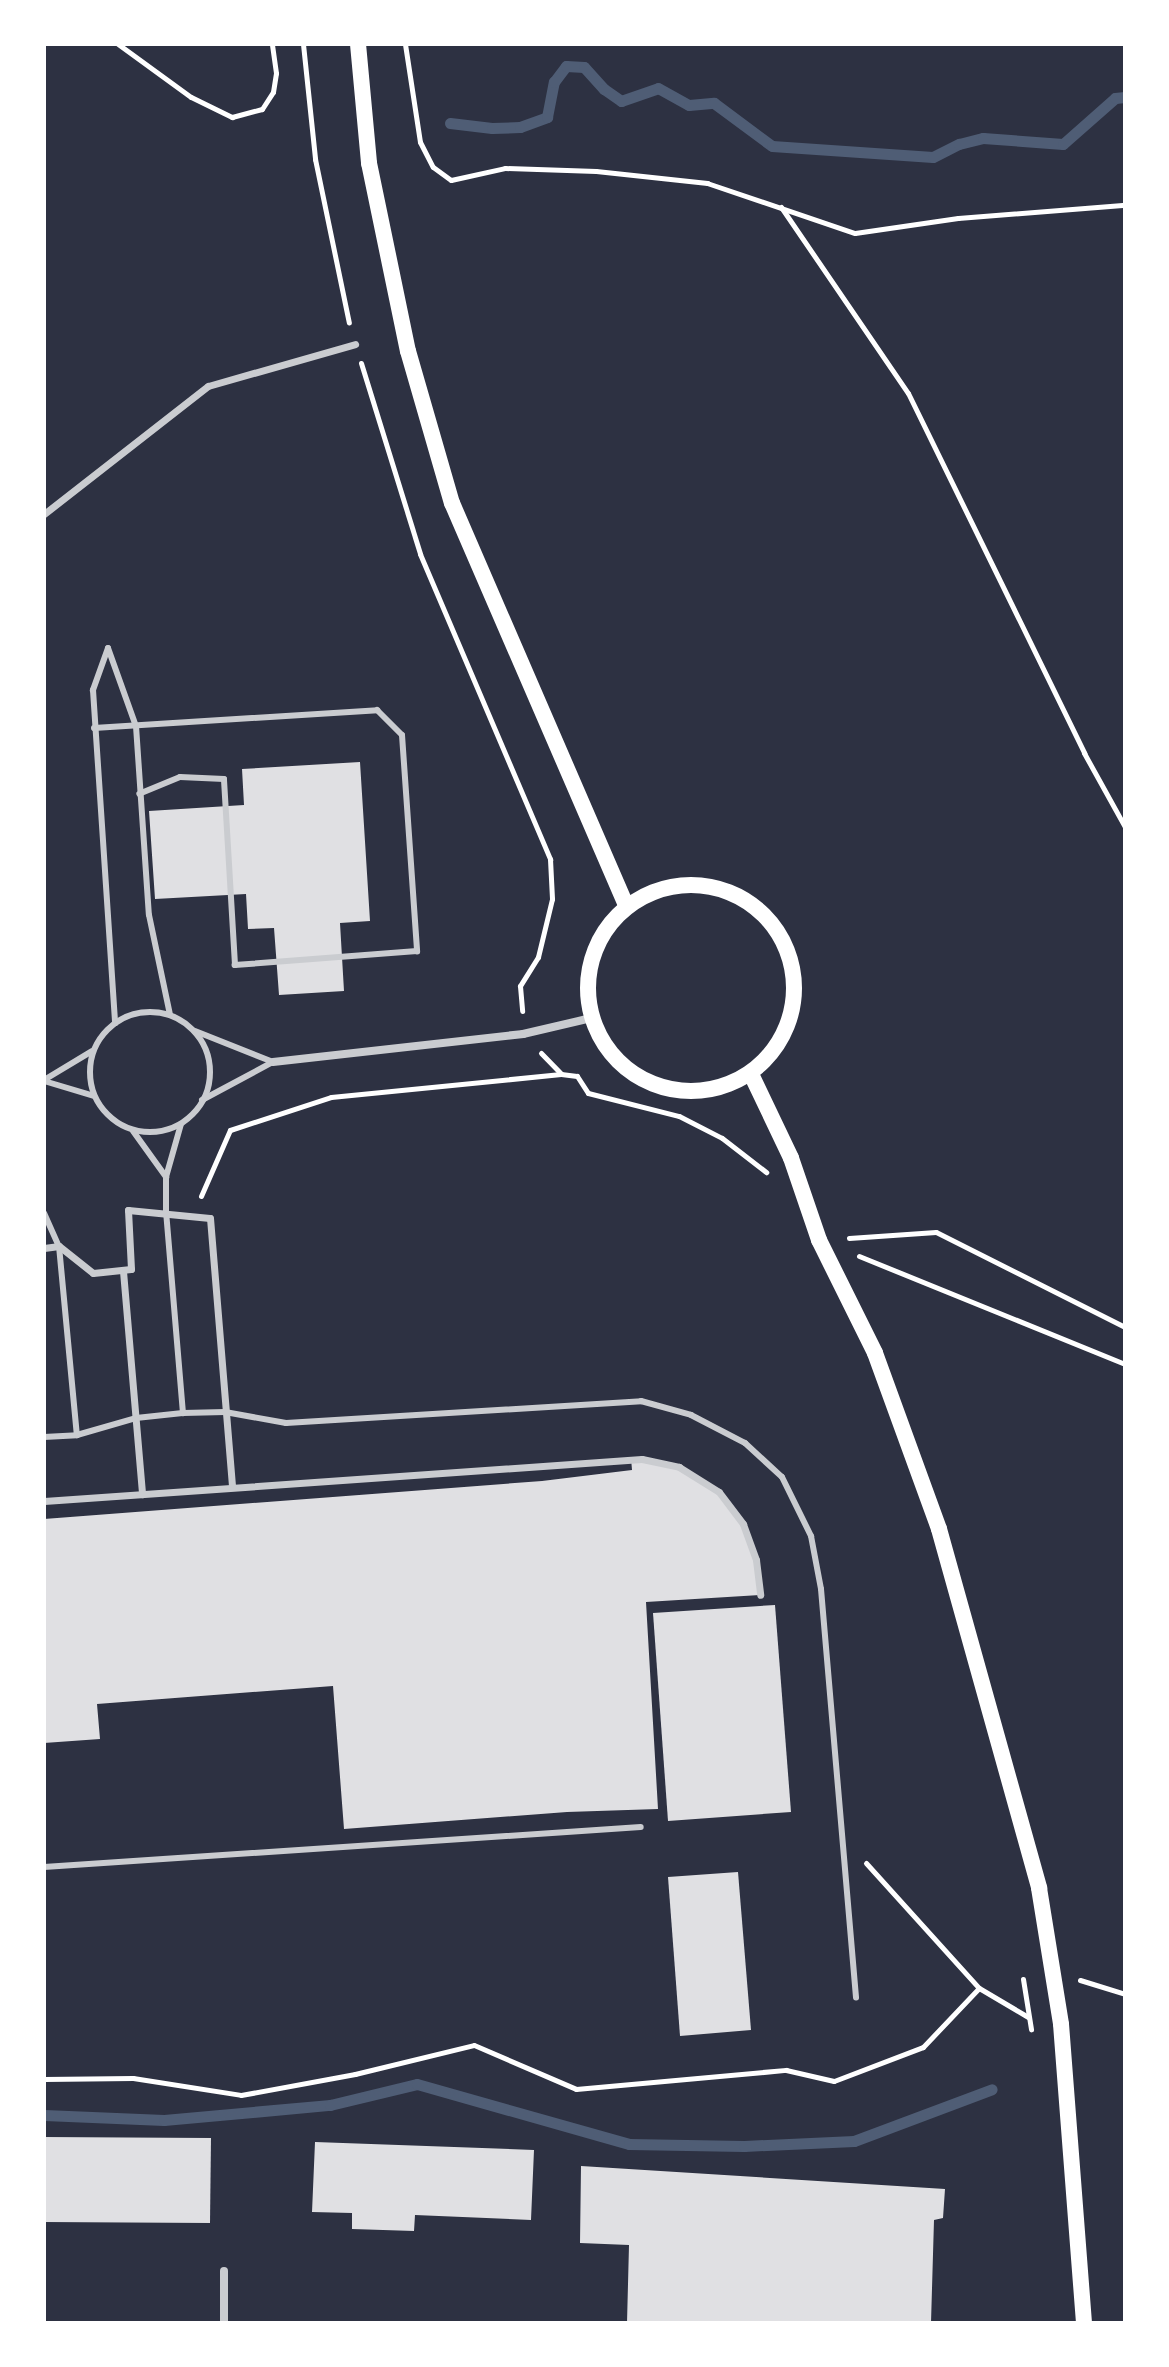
<!DOCTYPE html>
<style>
body{margin:0}
#map{position:relative;width:1169px;height:2367px;overflow:hidden;background:#2d3142;font-family:Ubuntu,sans-serif}
div>[style]{position:absolute}
[style*='--x']{left:calc(var(--x)*1px);top:calc(var(--y)*1px);width:calc(var(--w)*1px);rotate:calc(var(--a)*1deg)}
.stream>*{height:11px;margin:-5.5px;padding:0 5.5px;transform-origin:5.5px;border-radius:5.5px;background:#4f5d75}
.building>*{inset:0;background:#e0e0e3}
.path>*{height:5px;margin:-2.5px;padding:0 2.5px;transform-origin:2.5px;border-radius:2.5px;background:#fff}
.service>*{height:6px;margin:-3px;padding:0 3px;transform-origin:3px;border-radius:3px;background:#caccd0}
.service>.ring{margin:-3px;padding:0;box-sizing:content-box;background:none;border:6px solid #caccd0;border-radius:50%}
.pedestrian>*{height:7px;margin:-3.5px;padding:0 3.5px;transform-origin:3.5px;border-radius:3.5px;background:#caccd0}
.minor>*{height:8px;margin:-4px;padding:0 4px;transform-origin:4px;border-radius:4px;background:#caccd0}
.secondary>*{height:16px;margin:-8px;padding:0 8px;transform-origin:8px;border-radius:8px;background:#fff}
.secondary>.ring{margin:-8px;padding:0;box-sizing:content-box;background:none;border:16px solid #fff;border-radius:50%}
span{translate:-50% -50%;white-space:nowrap;text-align:center;line-height:1.15;-webkit-text-stroke:7px #fff;paint-order:stroke}
.frame{position:absolute;inset:0;border:46px solid #fff;pointer-events:none}
</style>
<div id="map">
<div class="stream">
<i style="--x:450;--y:123;--w:42;--a:6.8"></i>
<i style="--x:492;--y:128;--w:28;--a:-2"></i>
<i style="--x:520;--y:127;--w:29;--a:-20"></i>
<i style="--x:547;--y:117;--w:36;--a:-79"></i>
<i style="--x:554;--y:82;--w:20;--a:-53"></i>
<i style="--x:566;--y:66;--w:18;--a:3"></i>
<i style="--x:584;--y:67;--w:30;--a:48"></i>
<i style="--x:604;--y:89;--w:21;--a:35"></i>
<i style="--x:621;--y:101;--w:39;--a:-19"></i>
<i style="--x:658;--y:88;--w:35;--a:29"></i>
<i style="--x:689;--y:105;--w:25;--a:-5"></i>
<i style="--x:714;--y:103;--w:72;--a:36.6"></i>
<i style="--x:772;--y:146;--w:161;--a:3.9"></i>
<i style="--x:933;--y:157;--w:29;--a:-27"></i>
<i style="--x:959;--y:144;--w:25;--a:-14"></i>
<i style="--x:983;--y:138;--w:80;--a:4.3"></i>
<i style="--x:1063;--y:144;--w:69;--a:-41.5"></i>
<i style="--x:1115;--y:98;--w:10;--a:-6"></i>
<i style="--x:44;--y:2115;--w:120;--a:2.4"></i>
<i style="--x:164;--y:2120;--w:167;--a:-5.2"></i>
<i style="--x:330;--y:2105;--w:89;--a:-13.6"></i>
<i style="--x:417;--y:2084;--w:220;--a:15.8"></i>
<i style="--x:629;--y:2144;--w:115;--a:1"></i>
<i style="--x:744;--y:2146;--w:110;--a:-2.6"></i>
<i style="--x:854;--y:2141;--w:147;--a:-20.6"></i>
</div>
<div class="building">
<i style="clip-path:polygon(360px 762px,370px 921px,340px 923px,344px 991px,279px 995px,274px 928px,248px 929px,246px 894px,155px 899px,149px 811px,244px 805px,242px 769px)"></i>
<i style="clip-path:polygon(631px 1458px,679px 1467px,719px 1492px,743px 1524px,756px 1560px,760px 1595px,646px 1602px,658px 1809px,567px 1812px,344px 1829px,333px 1686px,97px 1704px,100px 1739px,44px 1743px,44px 1519px,542px 1481px,632px 1470px)"></i>
<i style="clip-path:polygon(775px 1605px,791px 1812px,668px 1821px,653px 1613px)"></i>
<i style="clip-path:polygon(738px 1872px,751px 2030px,680px 2036px,668px 1877px)"></i>
<i style="clip-path:polygon(44px 2137px,211px 2138px,210px 2223px,44px 2222px)"></i>
<i style="clip-path:polygon(315px 2142px,534px 2150px,531px 2220px,415px 2215px,414px 2231px,352px 2229px,352px 2213px,312px 2212px)"></i>
<i style="clip-path:polygon(581px 2166px,945px 2189px,943px 2218px,934px 2220px,931px 2323px,627px 2323px,629px 2245px,580px 2243px)"></i>
</div>
<div class="path">
<i style="--x:118;--y:44;--w:90;--a:36"></i>
<i style="--x:191;--y:97;--w:46;--a:26"></i>
<i style="--x:232;--y:117;--w:31;--a:-15"></i>
<i style="--x:262;--y:109;--w:20;--a:-57"></i>
<i style="--x:273;--y:92;--w:19;--a:-81"></i>
<i style="--x:276;--y:73;--w:29;--a:-98"></i>
<i style="--x:303;--y:44;--w:116;--a:84"></i>
<i style="--x:315;--y:159;--w:167;--a:78.3"></i>
<i style="--x:405;--y:44;--w:99;--a:81.3"></i>
<i style="--x:420;--y:142;--w:28;--a:63"></i>
<i style="--x:433;--y:167;--w:22;--a:36"></i>
<i style="--x:451;--y:180;--w:55;--a:-12.5"></i>
<i style="--x:505;--y:168;--w:91;--a:1.9"></i>
<i style="--x:596;--y:171;--w:112;--a:6.2"></i>
<i style="--x:707;--y:183;--w:156;--a:18.7"></i>
<i style="--x:855;--y:233;--w:104;--a:-8.3"></i>
<i style="--x:958;--y:218;--w:168;--a:-4.5"></i>
<i style="--x:781;--y:207;--w:225;--a:55.7"></i>
<i style="--x:908;--y:393;--w:401;--a:63.9"></i>
<i style="--x:1084;--y:753;--w:85;--a:61"></i>
<i style="--x:361;--y:363;--w:200;--a:72.8"></i>
<i style="--x:420;--y:554;--w:332;--a:66.9"></i>
<i style="--x:550;--y:859;--w:40;--a:87.1"></i>
<i style="--x:552;--y:899;--w:60;--a:103.6"></i>
<i style="--x:538;--y:957;--w:34;--a:122"></i>
<i style="--x:520;--y:986;--w:25;--a:85"></i>
<i style="--x:541;--y:1053;--w:29;--a:46"></i>
<i style="--x:561;--y:1074;--w:16;--a:7"></i>
<i style="--x:577;--y:1076;--w:20;--a:57"></i>
<i style="--x:588;--y:1093;--w:94;--a:14.2"></i>
<i style="--x:679;--y:1116;--w:48;--a:27.1"></i>
<i style="--x:722;--y:1138;--w:56;--a:37.7"></i>
<i style="--x:201;--y:1196;--w:72;--a:-66.3"></i>
<i style="--x:230;--y:1130;--w:106;--a:-18.1"></i>
<i style="--x:331;--y:1097;--w:231;--a:-5.7"></i>
<i style="--x:849;--y:1238;--w:87;--a:-3.9"></i>
<i style="--x:936;--y:1232;--w:212;--a:26.7"></i>
<i style="--x:859;--y:1256;--w:287;--a:22.1"></i>
<i style="--x:866;--y:1863;--w:169;--a:47.9"></i>
<i style="--x:979;--y:1988;--w:57;--a:30.6"></i>
<i style="--x:1023;--y:1979;--w:51;--a:80.9"></i>
<i style="--x:1080;--y:1980;--w:47;--a:17.3"></i>
<i style="--x:44;--y:2079;--w:89;--a:-0.6"></i>
<i style="--x:133;--y:2078;--w:109;--a:8.9"></i>
<i style="--x:241;--y:2095;--w:116;--a:-10.4"></i>
<i style="--x:355;--y:2074;--w:122;--a:-13.7"></i>
<i style="--x:474;--y:2045;--w:111;--a:23.3"></i>
<i style="--x:576;--y:2089;--w:211;--a:-5.2"></i>
<i style="--x:786;--y:2070;--w:49;--a:12.9"></i>
<i style="--x:834;--y:2081;--w:95;--a:-20.9"></i>
<i style="--x:923;--y:2047;--w:81;--a:-46.5"></i>
</div>
<div class="service">
<i style="--x:108;--y:648;--w:45;--a:109.7"></i>
<i style="--x:93;--y:690;--w:334;--a:86.2"></i>
<i style="--x:108;--y:648;--w:83;--a:70.3"></i>
<i style="--x:136;--y:726;--w:189;--a:86.1"></i>
<i style="--x:149;--y:915;--w:102;--a:78.1"></i>
<i style="--x:94;--y:728;--w:284;--a:-3.6"></i>
<i style="--x:377;--y:710;--w:35;--a:45"></i>
<i style="--x:402;--y:735;--w:217;--a:86"></i>
<i style="--x:417;--y:951;--w:183;--a:175.6"></i>
<i style="--x:235;--y:965;--w:186;--a:-93.4"></i>
<i style="--x:224;--y:779;--w:44;--a:-177.4"></i>
<i style="--x:180;--y:777;--w:44;--a:157.5"></i>
<i class="ring" style="left:90px;top:1012px;width:114px;height:114px"></i>
<i style="--x:195;--y:1031;--w:84;--a:21.7"></i>
<i style="--x:44;--y:1080;--w:56;--a:-31.1"></i>
<i style="--x:44;--y:1081;--w:52;--a:16.7"></i>
<i style="--x:202;--y:1100;--w:81;--a:-28.2"></i>
<i style="--x:181;--y:1124;--w:55;--a:105.8"></i>
<i style="--x:166;--y:1177;--w:34;--a:90"></i>
<i style="--x:166;--y:1211;--w:203;--a:85.2"></i>
<i style="--x:133;--y:1131;--w:57;--a:54.3"></i>
<i style="--x:44;--y:1213;--w:36;--a:66"></i>
<i style="--x:59;--y:1246;--w:190;--a:84.6"></i>
<i style="--x:44;--y:1437;--w:33;--a:-3"></i>
<i style="--x:77;--y:1435;--w:61;--a:-16.1"></i>
<i style="--x:136;--y:1418;--w:47;--a:-6.1"></i>
<i style="--x:183;--y:1413;--w:42;--a:-1.4"></i>
<i style="--x:225;--y:1412;--w:62;--a:10.2"></i>
<i style="--x:286;--y:1423;--w:356;--a:-3.5"></i>
<i style="--x:641;--y:1401;--w:52;--a:15.6"></i>
<i style="--x:691;--y:1415;--w:61;--a:27.4"></i>
<i style="--x:745;--y:1443;--w:50;--a:42.6"></i>
<i style="--x:782;--y:1477;--w:66;--a:63.8"></i>
<i style="--x:811;--y:1536;--w:54;--a:79.3"></i>
<i style="--x:821;--y:1589;--w:410;--a:85.1"></i>
<i style="--x:44;--y:1867;--w:598;--a:-3.83"></i>
</div>
<div class="pedestrian">
<i style="--x:44;--y:514;--w:208;--a:-38"></i>
<i style="--x:208;--y:386;--w:153;--a:-15.9"></i>
<i style="--x:44;--y:1248;--w:15;--a:-8"></i>
<i style="--x:59;--y:1246;--w:43;--a:38.5"></i>
<i style="--x:93;--y:1273;--w:38;--a:-6"></i>
<i style="--x:131;--y:1269;--w:59;--a:-92.9"></i>
<i style="--x:128;--y:1210;--w:82;--a:5.6"></i>
<i style="--x:210;--y:1218;--w:270;--a:85.3"></i>
<i style="--x:123;--y:1271;--w:224;--a:85.1"></i>
<i style="--x:44;--y:1501;--w:599;--a:-4.02"></i>
<i style="--x:642;--y:1459;--w:38;--a:12"></i>
<i style="--x:679;--y:1467;--w:47;--a:32"></i>
<i style="--x:719;--y:1492;--w:40;--a:53"></i>
<i style="--x:743;--y:1524;--w:38;--a:70"></i>
<i style="--x:756;--y:1560;--w:35;--a:83"></i>
</div>
<div class="minor">
<i style="--x:273;--y:1062;--w:252;--a:-6.4"></i>
<i style="--x:523;--y:1034;--w:70;--a:-13.2"></i>
<i style="--x:224;--y:2323;--w:52;--a:-90"></i>
</div>
<div class="secondary">
<i style="--x:358;--y:44;--w:120;--a:84.7"></i>
<i style="--x:369;--y:163;--w:192;--a:78.3"></i>
<i style="--x:408;--y:351;--w:158;--a:73.9"></i>
<i style="--x:452;--y:503;--w:438;--a:66.6"></i>
<i class="ring" style="left:588px;top:885px;width:190px;height:190px"></i>
<i style="--x:751;--y:1074;--w:93;--a:64.5"></i>
<i style="--x:791;--y:1158;--w:87;--a:71.1"></i>
<i style="--x:819;--y:1240;--w:126;--a:63.6"></i>
<i style="--x:875;--y:1353;--w:187;--a:70"></i>
<i style="--x:939;--y:1529;--w:373;--a:74.4"></i>
<i style="--x:1039;--y:1888;--w:138;--a:80.8"></i>
<i style="--x:1061;--y:2024;--w:300;--a:85.6"></i>
</div>
<div class="frame"></div>
</div>
